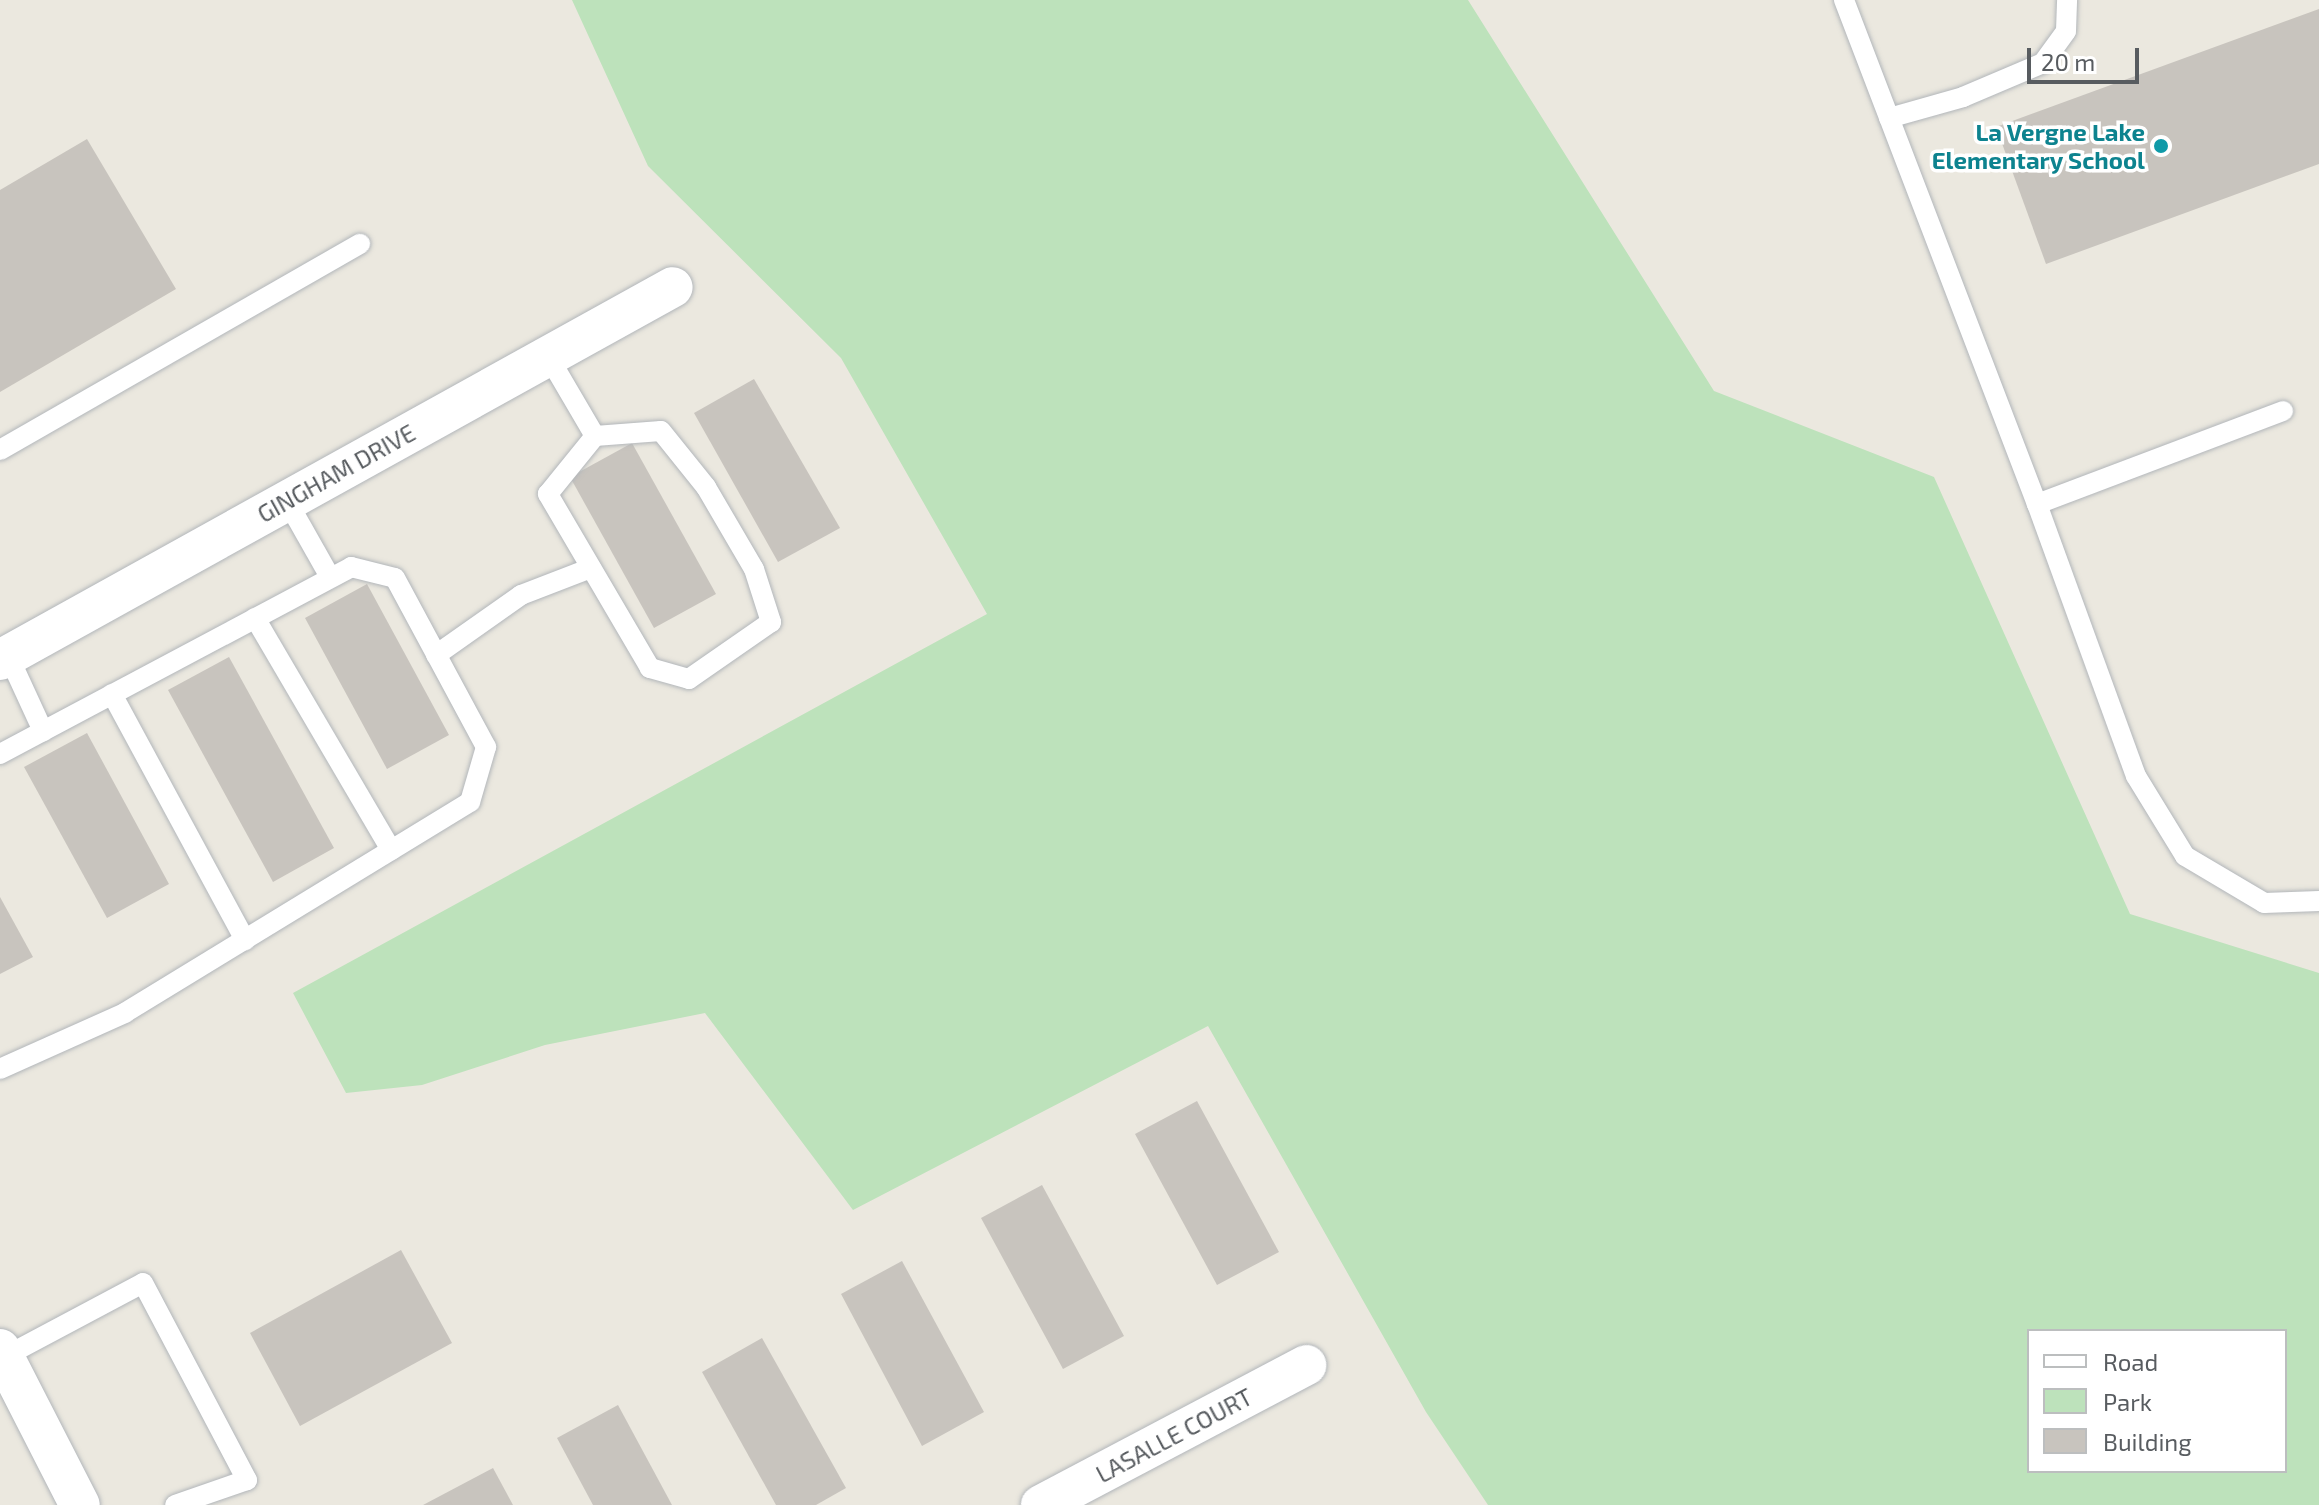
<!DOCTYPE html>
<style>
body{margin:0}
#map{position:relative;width:2319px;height:1505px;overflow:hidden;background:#ebe8df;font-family:"Exo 2",sans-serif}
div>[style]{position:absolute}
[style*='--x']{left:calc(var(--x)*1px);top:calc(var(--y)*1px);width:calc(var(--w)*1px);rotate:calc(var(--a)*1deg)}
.green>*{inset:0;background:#bde2bb}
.building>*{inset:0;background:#c8c4be}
.roads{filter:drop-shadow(0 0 2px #b2b6ba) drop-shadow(0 0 2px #b2b6ba)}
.service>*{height:20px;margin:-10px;padding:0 10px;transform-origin:10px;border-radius:10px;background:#fff}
.minor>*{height:40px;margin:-20px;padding:0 20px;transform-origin:20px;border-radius:20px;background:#fff}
.dots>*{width:22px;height:22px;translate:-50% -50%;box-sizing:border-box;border:4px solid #fff;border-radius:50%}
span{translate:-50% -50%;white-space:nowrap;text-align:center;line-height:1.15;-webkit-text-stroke:7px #fff;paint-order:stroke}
.culture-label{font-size:24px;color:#0d838f;font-weight:700}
.right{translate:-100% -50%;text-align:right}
.street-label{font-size:24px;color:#585c60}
.legend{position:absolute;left:2027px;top:1329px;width:260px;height:144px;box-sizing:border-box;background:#fff;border:2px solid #bcbebf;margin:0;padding:10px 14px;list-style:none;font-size:24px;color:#585c60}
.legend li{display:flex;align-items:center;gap:16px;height:40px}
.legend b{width:40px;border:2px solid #bcbebf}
.scale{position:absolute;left:2027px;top:48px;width:112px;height:36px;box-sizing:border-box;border:4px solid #585c60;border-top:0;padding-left:10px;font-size:24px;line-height:28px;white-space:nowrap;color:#585c60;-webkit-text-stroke:6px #fff;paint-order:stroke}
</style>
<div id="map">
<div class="green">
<i style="clip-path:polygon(evenodd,572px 0,1468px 0,1714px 391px,1934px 477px,2130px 914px,2319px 973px,2319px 1505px,1488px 1505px,1426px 1412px,1208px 1026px,853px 1210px,705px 1013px,545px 1045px,422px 1085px,346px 1093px,293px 993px,987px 614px,841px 358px,648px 166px,572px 0,2029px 1331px,2285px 1331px,2285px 1471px,2029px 1471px,2029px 1331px)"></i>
</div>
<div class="building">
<i style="clip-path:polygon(2319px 9px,2319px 164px,2046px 264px,1996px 127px)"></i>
<i style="clip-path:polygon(87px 139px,176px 289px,0 392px,0 190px)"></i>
<i style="clip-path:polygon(754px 379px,840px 528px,778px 562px,694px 413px)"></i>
<i style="clip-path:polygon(632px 443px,716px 594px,654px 628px,570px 477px)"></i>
<i style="clip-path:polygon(367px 584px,449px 735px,387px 769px,305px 618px)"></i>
<i style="clip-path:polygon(229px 657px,334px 848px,273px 882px,168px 690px)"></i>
<i style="clip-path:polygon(87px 733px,169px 884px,107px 918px,24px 767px)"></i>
<i style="clip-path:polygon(0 897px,33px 957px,0 974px)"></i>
<i style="clip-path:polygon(1197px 1101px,1279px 1252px,1217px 1285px,1135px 1134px)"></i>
<i style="clip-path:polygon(1042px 1185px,1124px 1336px,1063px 1369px,981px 1218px)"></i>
<i style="clip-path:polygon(401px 1250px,452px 1343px,300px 1426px,250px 1333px)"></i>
<i style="clip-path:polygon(902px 1261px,984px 1412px,922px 1446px,841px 1294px)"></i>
<i style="clip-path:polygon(762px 1338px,846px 1488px,816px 1505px,776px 1505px,702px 1372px)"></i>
<i style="clip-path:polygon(618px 1405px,672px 1505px,593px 1505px,557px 1438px)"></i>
<i style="clip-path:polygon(493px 1468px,513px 1505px,423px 1505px)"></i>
</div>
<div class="roads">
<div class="service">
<i style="--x:1844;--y:0;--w:540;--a:69.05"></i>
<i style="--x:2037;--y:504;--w:263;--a:-20.7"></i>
<i style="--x:1889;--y:118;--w:77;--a:-15.8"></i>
<i style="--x:1963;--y:97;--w:87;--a:-23"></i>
<i style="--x:2043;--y:63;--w:39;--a:-54"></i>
<i style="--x:2066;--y:31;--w:31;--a:-88"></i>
<i style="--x:548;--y:356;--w:93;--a:59.6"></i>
<i style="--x:595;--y:436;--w:66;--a:-4.3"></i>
<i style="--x:661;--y:431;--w:72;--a:51.2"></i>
<i style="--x:706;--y:487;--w:95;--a:59.7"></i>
<i style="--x:754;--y:569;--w:56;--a:72.2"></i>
<i style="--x:771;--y:622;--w:100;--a:145.2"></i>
<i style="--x:689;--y:679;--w:41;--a:-164.2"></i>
<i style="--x:650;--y:668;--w:202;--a:-120.4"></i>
<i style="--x:548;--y:494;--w:75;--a:-51"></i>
<i style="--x:0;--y:450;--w:415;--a:-29.8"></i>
<i style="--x:287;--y:501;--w:87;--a:60.5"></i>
<i style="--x:2037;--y:504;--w:289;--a:70"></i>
<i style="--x:2136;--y:776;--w:94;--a:58.5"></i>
<i style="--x:2185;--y:856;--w:92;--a:30.7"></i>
<i style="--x:2264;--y:903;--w:55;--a:-2.1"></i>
<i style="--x:255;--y:618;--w:269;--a:59.6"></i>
<i style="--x:8;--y:655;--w:84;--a:65.3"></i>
<i style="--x:436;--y:655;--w:104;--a:-35.2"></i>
<i style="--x:521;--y:595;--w:75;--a:-21.1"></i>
<i style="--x:112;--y:694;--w:280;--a:61.6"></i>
<i style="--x:0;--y:754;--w:398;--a:-28"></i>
<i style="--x:351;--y:567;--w:45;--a:14"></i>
<i style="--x:395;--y:578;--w:192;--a:61.7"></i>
<i style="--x:486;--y:747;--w:57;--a:106.2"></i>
<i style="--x:470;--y:802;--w:404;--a:148.6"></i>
<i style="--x:125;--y:1013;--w:137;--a:155.9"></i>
<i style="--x:4;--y:1357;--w:157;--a:-28"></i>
<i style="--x:143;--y:1283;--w:223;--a:62.2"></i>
<i style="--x:247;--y:1480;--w:76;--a:160.9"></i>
</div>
<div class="minor">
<i style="--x:0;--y:660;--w:769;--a:-29"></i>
<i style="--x:0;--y:1349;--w:175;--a:62.9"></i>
<i style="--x:1041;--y:1505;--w:300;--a:-27.8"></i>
</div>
</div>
<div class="dots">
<i style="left:2161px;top:146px;background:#0f9aa8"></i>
</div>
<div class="culture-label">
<span class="right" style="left:2145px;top:146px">La Vergne Lake<br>Elementary School</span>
</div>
<div class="street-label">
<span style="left:336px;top:473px;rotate:-29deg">GINGHAM DRIVE</span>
<span style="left:1174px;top:1435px;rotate:-28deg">LASALLE COURT</span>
</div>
<ul class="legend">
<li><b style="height:10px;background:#fff"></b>Road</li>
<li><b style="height:22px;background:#bde2bb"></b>Park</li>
<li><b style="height:22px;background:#c8c4be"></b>Building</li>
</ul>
<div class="scale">20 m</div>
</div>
